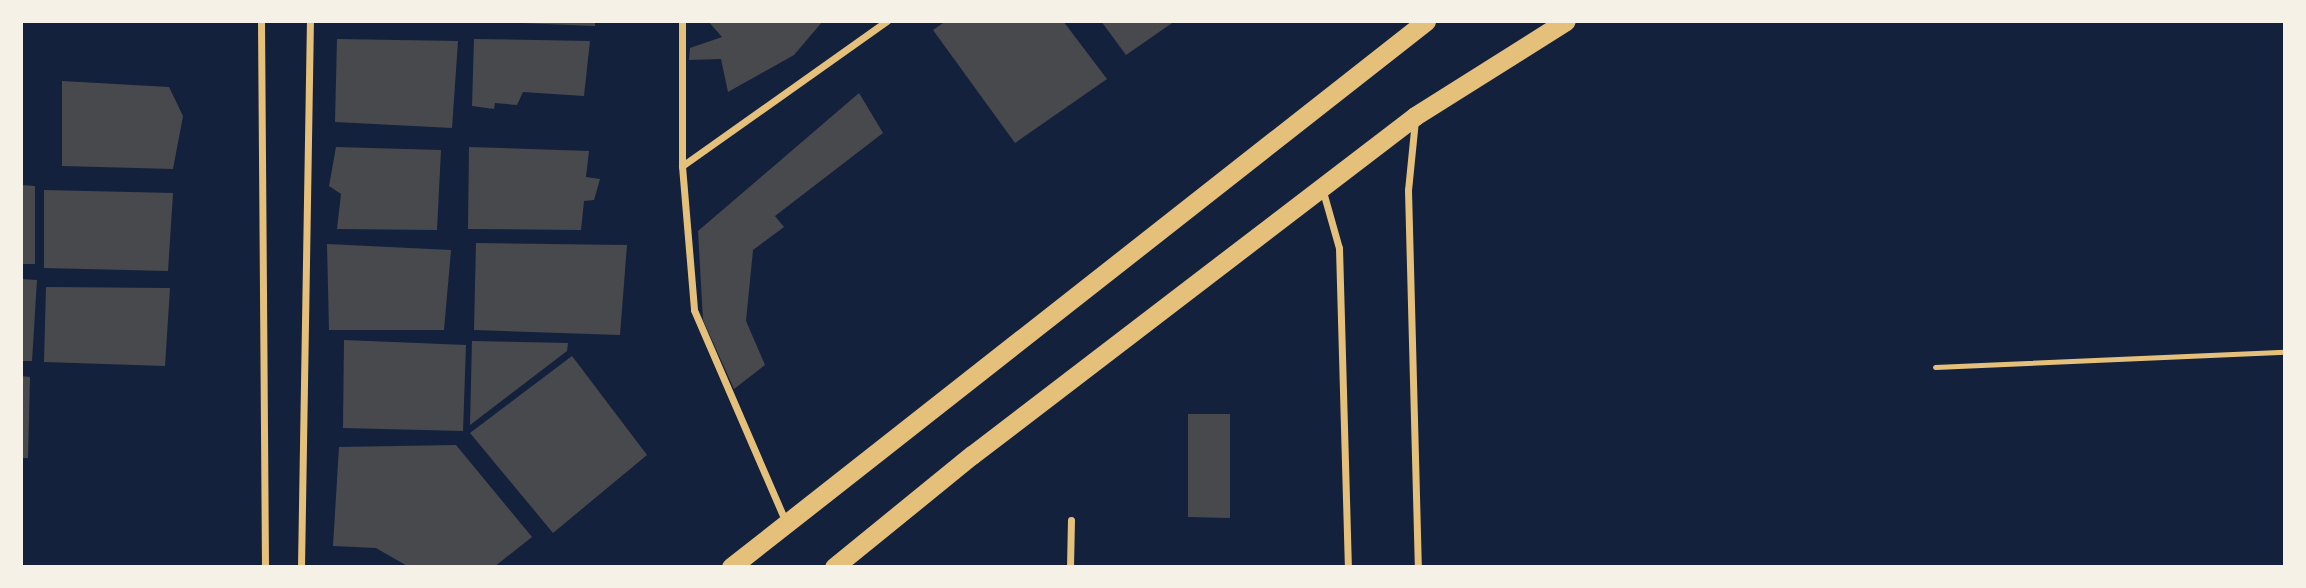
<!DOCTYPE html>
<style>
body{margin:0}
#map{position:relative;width:2306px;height:588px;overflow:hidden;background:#14213d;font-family:Roboto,sans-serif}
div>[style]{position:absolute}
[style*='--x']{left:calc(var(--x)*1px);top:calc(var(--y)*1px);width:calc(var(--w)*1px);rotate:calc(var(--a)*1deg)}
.building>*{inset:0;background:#48494c}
.service>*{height:5px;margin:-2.5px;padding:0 2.5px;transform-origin:2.5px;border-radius:2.5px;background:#e5c07b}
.minor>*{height:7px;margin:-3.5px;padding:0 3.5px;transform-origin:3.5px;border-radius:3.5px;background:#e5c07b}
.trunk>*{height:19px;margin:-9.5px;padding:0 9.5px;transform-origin:9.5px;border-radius:9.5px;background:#e5c07b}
span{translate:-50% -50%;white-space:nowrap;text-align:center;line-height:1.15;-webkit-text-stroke:5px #f6f1e7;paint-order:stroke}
.frame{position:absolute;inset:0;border:23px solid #f6f1e7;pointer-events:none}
</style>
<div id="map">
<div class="building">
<i style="clip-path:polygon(472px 21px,595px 21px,595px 26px)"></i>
<i style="clip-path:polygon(708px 21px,823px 21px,794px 55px,728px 92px,721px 59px,689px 60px,690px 48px,722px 37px)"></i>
<i style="clip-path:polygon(946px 21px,1063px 21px,1107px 79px,1015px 143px,933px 30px)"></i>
<i style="clip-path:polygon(1101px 21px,1175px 21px,1126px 55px)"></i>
<i style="clip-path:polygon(337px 39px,458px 41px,452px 128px,335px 122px)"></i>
<i style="clip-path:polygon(474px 39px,590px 41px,584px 96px,523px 92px,517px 105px,495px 103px,494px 109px,472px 106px)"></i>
<i style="clip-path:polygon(62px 81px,169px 87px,183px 116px,173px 169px,62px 166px)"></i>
<i style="clip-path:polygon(859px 93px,883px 133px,775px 216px,784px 227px,753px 250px,746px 321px,765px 365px,734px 389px,703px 320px,698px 231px)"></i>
<i style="clip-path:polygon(336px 147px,441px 150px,437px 230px,337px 229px,341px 194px,329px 186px)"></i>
<i style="clip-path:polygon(469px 147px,589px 151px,586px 177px,600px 179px,594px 200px,584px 201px,581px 230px,468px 229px)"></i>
<i style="clip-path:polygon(21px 185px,35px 186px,35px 264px,21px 264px)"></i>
<i style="clip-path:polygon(44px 190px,173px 193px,168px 271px,44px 268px)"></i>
<i style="clip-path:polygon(476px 243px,627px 245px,620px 335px,474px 330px)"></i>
<i style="clip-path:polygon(327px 244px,451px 250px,444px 330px,329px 330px)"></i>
<i style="clip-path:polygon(21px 279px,37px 280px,32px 361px,21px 361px)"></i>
<i style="clip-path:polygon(46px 287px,170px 288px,165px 366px,44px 362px)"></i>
<i style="clip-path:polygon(344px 340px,466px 345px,463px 431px,343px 428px)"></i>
<i style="clip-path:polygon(472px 341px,568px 343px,567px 351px,470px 425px)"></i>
<i style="clip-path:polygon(572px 356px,647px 455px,553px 533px,470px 433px)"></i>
<i style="clip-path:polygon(21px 376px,30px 377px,28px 458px,21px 458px)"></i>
<i style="clip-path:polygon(1188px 414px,1230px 414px,1230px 518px,1188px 517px)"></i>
<i style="clip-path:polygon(456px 445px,532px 537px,494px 567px,409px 567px,376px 548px,333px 546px,339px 447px)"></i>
</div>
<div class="service">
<i style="--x:1935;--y:367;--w:350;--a:-2.5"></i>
</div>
<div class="minor">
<i style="--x:261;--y:21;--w:546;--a:89.58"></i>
<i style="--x:682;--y:21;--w:145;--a:90"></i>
<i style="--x:682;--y:166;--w:144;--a:85.2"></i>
<i style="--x:694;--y:310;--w:232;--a:66.6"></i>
<i style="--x:1415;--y:120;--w:70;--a:95.7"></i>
<i style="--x:1408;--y:190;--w:377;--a:88.5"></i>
<i style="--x:682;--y:166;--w:251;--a:-35.3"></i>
<i style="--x:1322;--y:188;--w:62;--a:74.2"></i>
<i style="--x:1339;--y:248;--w:319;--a:88.4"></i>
<i style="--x:301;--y:567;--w:546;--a:-89.06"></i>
<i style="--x:1070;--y:567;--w:47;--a:-88.8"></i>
</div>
<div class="trunk">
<i style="--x:731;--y:567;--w:884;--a:-38.15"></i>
<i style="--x:834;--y:567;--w:178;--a:-39.1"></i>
<i style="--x:972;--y:455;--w:558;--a:-37.42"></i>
<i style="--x:1415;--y:116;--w:178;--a:-32.2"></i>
</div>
<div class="frame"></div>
</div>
